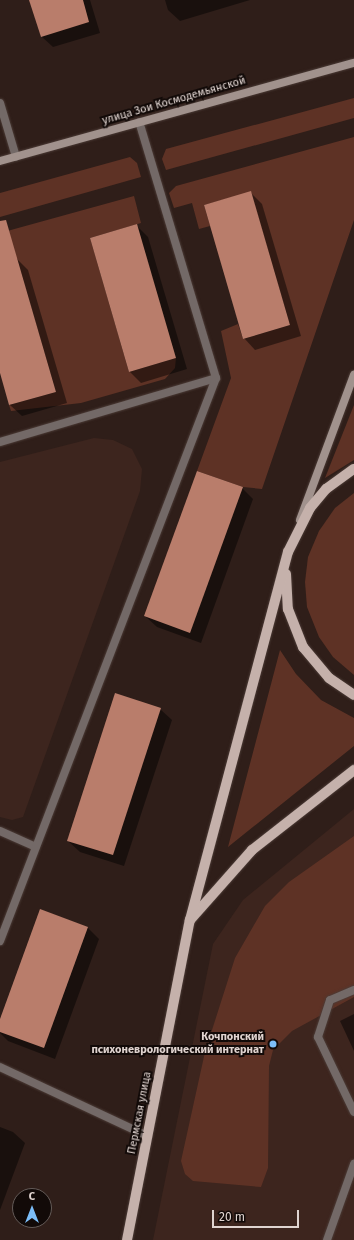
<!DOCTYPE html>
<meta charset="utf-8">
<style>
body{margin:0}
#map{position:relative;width:354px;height:1240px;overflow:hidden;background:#2f1e19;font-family:"Fira Sans",sans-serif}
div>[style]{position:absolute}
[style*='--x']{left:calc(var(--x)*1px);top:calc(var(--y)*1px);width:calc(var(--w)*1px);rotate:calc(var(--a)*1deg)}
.built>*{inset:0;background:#3d251e}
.green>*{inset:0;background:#5e3225}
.shadow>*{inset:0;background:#0007}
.building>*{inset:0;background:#b97d6b}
.roads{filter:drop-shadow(0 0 1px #4b3b36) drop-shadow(0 0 1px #4b3b36)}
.lane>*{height:8px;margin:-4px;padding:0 4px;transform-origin:4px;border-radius:4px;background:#736967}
.street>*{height:8px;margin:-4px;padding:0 4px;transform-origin:4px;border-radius:4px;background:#736967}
.secondary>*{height:8px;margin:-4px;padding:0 4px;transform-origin:4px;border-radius:4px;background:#a1928d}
.primary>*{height:10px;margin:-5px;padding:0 5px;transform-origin:5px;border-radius:5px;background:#c5b1ab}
.dots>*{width:11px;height:11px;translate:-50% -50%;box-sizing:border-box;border:2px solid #120a08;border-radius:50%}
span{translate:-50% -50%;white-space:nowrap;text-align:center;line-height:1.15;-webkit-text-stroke:4px #120a08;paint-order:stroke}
.street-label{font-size:11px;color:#e0d4d0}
.poi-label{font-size:11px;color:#e0d4d0;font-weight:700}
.right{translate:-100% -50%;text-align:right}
.north{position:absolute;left:12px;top:1188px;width:40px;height:40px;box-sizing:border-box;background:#120a08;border:1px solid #645b58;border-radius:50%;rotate:0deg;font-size:11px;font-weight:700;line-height:16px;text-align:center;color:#e0d4d0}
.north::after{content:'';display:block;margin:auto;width:14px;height:18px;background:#7cbef9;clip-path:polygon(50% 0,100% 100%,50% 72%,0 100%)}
.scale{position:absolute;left:212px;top:1210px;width:87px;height:18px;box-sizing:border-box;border:2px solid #e0d4d0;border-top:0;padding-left:5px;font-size:12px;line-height:14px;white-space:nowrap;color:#e0d4d0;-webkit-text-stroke:3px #120a08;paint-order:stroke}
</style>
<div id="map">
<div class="built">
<i style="clip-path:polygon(94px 438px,113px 440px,132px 449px,142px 469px,140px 491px,23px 817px,12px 820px,0 817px,0 462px)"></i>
<i style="clip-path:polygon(354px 809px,354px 1240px,153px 1240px,213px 944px,243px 900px)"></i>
</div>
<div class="green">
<i style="clip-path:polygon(354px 98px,354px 118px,166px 170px,162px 159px,166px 149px)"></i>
<i style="clip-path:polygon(354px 137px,354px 220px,262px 489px,243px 487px,197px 471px,231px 378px,221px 331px,238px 324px,243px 339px,290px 325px,251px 192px,204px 205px,210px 226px,199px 229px,192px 203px,174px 208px,169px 193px,176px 186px)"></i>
<i style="clip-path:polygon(130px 157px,137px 163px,141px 177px,0 217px,0 193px)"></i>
<i style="clip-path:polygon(134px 196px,141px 223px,90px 238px,129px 372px,176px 358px,175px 368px,165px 379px,81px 403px,11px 411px,9px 405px,56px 392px,17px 258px,0 263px,0 233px)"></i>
<i style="clip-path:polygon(354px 405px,354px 460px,325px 478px)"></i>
<i style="clip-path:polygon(354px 493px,354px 675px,333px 657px,319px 637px,307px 607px,305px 582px,308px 557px,319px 531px,335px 508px)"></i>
<i style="clip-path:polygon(280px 650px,296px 674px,321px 700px,354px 718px,354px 746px,228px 847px)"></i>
<i style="clip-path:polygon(354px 836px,354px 997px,292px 1031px,273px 1050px,269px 1066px,268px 1168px,261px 1187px,193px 1181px,185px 1174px,181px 1161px,205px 1052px,235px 958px,265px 906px,289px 882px)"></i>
</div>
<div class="shadow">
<i style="clip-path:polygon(30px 0,90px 0,100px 33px,53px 47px,41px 36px)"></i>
<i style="clip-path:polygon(165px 0,250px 0,180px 21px,168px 10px)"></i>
<i style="clip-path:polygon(251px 193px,262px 204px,301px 336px,255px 350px,244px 338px)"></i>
<i style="clip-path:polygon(136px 225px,148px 237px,187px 369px,141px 383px,130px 372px)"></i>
<i style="clip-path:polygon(17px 259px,28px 270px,67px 403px,22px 416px,10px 405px,0 370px,0 264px)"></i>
<i style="clip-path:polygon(242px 488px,253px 499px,201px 643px,157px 627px,145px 616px)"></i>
<i style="clip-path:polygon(160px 709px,172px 720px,124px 866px,80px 852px,68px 841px)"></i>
<i style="clip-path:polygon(41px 911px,88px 928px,99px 939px,55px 1059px,8px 1041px,0 1033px,0 1022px)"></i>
<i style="clip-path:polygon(354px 1014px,354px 1051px,340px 1021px)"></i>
<i style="clip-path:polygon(0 1127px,13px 1132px,25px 1143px,0 1210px)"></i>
</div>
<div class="building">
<i style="clip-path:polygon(29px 0,83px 0,89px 22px,41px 37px)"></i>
<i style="clip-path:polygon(251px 191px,290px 325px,243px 339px,204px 205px)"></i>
<i style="clip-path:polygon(6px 220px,56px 392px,9px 405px,0 373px,0 221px)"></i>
<i style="clip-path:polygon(137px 224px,176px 358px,129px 372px,90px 238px)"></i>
<i style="clip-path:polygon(197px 471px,243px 487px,190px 633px,144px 616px)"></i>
<i style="clip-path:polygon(115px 693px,161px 708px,113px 855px,67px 841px)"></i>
<i style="clip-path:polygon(40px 909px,88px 927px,44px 1048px,0 1032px,0 1019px)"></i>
</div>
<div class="roads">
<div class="lane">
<i style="--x:0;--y:442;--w:225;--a:-16.5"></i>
<i style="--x:0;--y:831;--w:39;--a:24"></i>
<i style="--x:0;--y:941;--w:603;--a:-69.01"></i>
<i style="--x:216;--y:378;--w:267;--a:-106.7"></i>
<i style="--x:354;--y:990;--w:26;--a:157"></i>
<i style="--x:330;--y:1000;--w:39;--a:108"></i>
<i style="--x:318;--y:1037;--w:83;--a:64.4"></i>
<i style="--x:0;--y:1067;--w:162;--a:25.1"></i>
<i style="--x:327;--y:1240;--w:81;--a:-70.4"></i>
</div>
<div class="street">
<i style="--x:0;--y:103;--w:56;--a:73.5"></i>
</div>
<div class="secondary">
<i style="--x:0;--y:161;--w:367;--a:-15.5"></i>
<i style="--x:300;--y:520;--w:155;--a:-69.6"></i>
</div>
<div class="primary">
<i style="--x:286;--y:574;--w:35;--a:87"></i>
<i style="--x:288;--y:609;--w:41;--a:68.5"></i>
<i style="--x:303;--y:647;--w:40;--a:50"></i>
<i style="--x:329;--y:678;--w:30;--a:34"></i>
<i style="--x:191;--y:919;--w:92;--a:-48.5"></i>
<i style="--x:252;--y:850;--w:130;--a:-38.1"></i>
<i style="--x:127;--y:1240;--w:326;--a:-78.9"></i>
<i style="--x:190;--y:920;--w:381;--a:-75.1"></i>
<i style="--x:288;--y:552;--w:49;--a:-63.4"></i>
<i style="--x:310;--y:508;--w:25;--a:-50"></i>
<i style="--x:326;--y:489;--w:34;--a:-36"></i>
</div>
</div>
<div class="dots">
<i style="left:273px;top:1044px;background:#7cbef9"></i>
</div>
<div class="street-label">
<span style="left:174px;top:101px;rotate:-16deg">улица Зои Космодемьянской</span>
<span style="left:140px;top:1113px;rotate:-79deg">Пермская улица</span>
</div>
<div class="poi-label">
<span class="right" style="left:264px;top:1044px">Кочпонский<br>психоневрологический интернат</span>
</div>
<div class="north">С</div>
<div class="scale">20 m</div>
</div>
